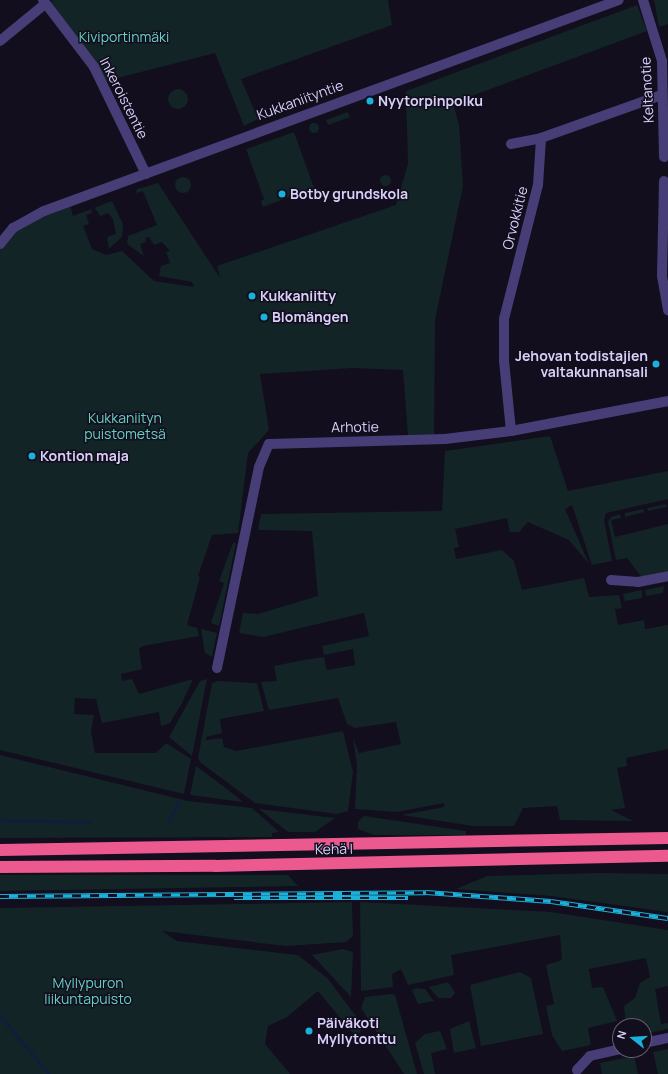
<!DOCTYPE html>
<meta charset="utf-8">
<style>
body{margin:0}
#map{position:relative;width:668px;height:1074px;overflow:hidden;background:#120e1d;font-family:Manrope,sans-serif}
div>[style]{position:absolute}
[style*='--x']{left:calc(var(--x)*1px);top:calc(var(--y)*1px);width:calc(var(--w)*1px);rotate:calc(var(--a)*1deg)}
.green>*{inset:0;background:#122426}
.round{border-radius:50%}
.stream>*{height:3px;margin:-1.5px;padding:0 1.5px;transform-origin:1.5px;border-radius:1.5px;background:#121d3d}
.street>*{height:10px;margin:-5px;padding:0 5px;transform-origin:5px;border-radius:5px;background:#473e77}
.highway>*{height:12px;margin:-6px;padding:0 6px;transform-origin:6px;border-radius:6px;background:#eb598e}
.rail>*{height:4.5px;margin-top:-2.25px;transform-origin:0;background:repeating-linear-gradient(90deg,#120e1d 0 9px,#1ab1db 0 18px);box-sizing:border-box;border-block:1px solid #1ab1db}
.dots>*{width:11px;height:11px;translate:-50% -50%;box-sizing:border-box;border:2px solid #120e1d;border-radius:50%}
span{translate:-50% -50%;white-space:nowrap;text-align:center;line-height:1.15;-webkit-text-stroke:3px #120e1d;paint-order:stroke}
.park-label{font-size:14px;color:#65d0c2}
.street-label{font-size:14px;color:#d9d0f9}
.poi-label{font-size:14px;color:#d9d0f9;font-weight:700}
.left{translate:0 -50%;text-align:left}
.right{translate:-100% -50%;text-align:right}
.north{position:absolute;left:612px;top:1018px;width:40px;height:40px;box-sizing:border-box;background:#120e1d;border:1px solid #625c75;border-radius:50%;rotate:287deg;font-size:11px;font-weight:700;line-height:16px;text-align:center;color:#d9d0f9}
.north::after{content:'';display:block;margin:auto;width:14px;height:18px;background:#1ab1db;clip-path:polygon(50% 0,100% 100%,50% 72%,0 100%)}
</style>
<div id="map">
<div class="green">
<i style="clip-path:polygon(53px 0,388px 0,392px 25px,241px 79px,258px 119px,244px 126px,215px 53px,106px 81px,51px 2px)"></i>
<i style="clip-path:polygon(654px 0,668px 0,668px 24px,659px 27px)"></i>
<i style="clip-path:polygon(637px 5px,647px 31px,453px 103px,459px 125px,463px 186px,435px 320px,434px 435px,408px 435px,403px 370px,353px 368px,260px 374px,269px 430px,248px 453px,238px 533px,212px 535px,198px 576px,200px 577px,187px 625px,197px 628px,199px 636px,143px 646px,139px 648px,142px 669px,121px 674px,122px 681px,132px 679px,139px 694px,193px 679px,182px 703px,170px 723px,161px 726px,159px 712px,102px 723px,96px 699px,75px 698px,74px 714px,94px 715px,91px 731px,95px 753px,156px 753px,166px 743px,191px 759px,184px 794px,0 750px,0 249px,16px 231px,27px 222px,70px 205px,73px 216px,112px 201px,123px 224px,122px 237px,109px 249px,107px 237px,116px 234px,113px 219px,108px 213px,100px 216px,95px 208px,91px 209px,92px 213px,86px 215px,89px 224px,83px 226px,92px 249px,106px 255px,122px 251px,154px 281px,194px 287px,192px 282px,159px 276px,161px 266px,170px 263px,166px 252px,170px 251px,162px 242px,154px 245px,149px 237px,145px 238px,146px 242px,140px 244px,144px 256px,127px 244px,128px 236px,157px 225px,143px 191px,136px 193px,137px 189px,158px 183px,220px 278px,217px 266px,396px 205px,408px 164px,406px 91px)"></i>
<i class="round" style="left:168px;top:89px;width:20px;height:20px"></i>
<i style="clip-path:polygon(348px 112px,350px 117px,328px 125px,326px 120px)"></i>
<i class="round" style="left:309px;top:123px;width:10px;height:10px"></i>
<i style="clip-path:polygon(294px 132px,314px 188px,263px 207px,261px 201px,264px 199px,246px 149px)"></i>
<i class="round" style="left:379.5px;top:174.5px;width:11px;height:11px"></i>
<i class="round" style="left:175px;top:177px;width:16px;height:16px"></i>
<i style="clip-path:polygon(550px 436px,568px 491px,668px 471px,668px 499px,606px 513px,604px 520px,612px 561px,592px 565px,572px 505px,565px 509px,589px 564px,569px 540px,528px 522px,519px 532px,510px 532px,507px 518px,455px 529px,459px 547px,454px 548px,456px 559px,502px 550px,514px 561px,522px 590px,584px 578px,589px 597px,619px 595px,622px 608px,615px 609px,618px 625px,644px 620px,645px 629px,668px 625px,668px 749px,626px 758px,627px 766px,617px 768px,625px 808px,611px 810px,633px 821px,560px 820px,557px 806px,523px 808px,514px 826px,473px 826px,402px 815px,444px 807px,444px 803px,397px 812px,355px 809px,357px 765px,353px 738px,359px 753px,401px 744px,396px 722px,355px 728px,347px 724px,338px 698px,269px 710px,261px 682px,277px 681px,274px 666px,304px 660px,324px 657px,327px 670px,355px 665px,353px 649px,324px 655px,322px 646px,369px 636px,364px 613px,263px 637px,239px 633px,243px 613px,258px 614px,318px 596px,312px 531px,258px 530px,261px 514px,442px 511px,445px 451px)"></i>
<i style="clip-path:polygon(666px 504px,667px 507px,648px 511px,647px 508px)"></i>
<i style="clip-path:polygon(643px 509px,644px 512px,625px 517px,625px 513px)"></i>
<i style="clip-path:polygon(620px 514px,621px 518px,611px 520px,615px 537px,668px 524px,668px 572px,642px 578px,627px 558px,616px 560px,608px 522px,611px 517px)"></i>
<i style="clip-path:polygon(233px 543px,236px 543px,219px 626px,211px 623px,224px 583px,219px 581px)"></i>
<i style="clip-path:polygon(664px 586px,663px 593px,646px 596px,645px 590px)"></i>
<i style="clip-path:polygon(642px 590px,642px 598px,625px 601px,623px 594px)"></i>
<i style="clip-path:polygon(201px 629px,217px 633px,212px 657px,205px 653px)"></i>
<i style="clip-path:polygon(207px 679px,192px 756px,169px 737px,200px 681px)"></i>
<i style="clip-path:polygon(217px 681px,257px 683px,264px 711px,220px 719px,222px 733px,206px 737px,206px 740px,222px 738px,224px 747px,236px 751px,343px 731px,353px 772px,348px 811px,337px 814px,255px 803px,201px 763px,198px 758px,212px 683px)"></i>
<i style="clip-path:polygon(0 755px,188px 801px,252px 808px,279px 832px,272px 833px,272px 837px,0 838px)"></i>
<i style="clip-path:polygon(196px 766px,231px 792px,243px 802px,190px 795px)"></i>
<i style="clip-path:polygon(259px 809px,335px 818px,315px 832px,288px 832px)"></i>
<i style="clip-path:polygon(364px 816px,466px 831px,466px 835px,374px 835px,358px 829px,358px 822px)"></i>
<i style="clip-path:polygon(599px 873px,668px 874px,668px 912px,551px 896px,456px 889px,487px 876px)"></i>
<i style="clip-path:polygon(0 875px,288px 875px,298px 886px,0 891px)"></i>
<i style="clip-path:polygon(352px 902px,353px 936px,346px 942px,286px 946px,162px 931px,177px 941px,298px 955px,328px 979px,362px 1024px,361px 1031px,356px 1037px,318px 991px,287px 1017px,268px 1026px,265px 1044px,290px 1074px,0 1074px,0 908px)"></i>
<i style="clip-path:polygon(360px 902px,551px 912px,668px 930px,668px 986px,655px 989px,661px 1024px,668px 1023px,668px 1029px,644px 1034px,644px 1026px,626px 1026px,624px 1006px,635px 998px,640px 983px,650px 977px,646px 958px,589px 969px,592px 988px,603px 987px,617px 1021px,588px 1028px,591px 1045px,562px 1051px,552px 1035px,546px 1006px,554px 1004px,546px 965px,562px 960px,560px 935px,451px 955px,454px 975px,408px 985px,401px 969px,392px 974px,393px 987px,361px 991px)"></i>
<i style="clip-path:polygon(343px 949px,353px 952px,351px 997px,312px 955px)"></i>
<i style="clip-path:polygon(520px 972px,531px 978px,543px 1034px,481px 1046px,470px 985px)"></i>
<i style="clip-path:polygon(448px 982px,455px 993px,451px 998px,438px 998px,429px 987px)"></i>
<i style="clip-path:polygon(417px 988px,425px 989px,434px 1001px,418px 1004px,412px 990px)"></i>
<i style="clip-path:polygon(391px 994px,395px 995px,417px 1074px,404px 1074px,361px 1008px,365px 997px)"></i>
<i style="clip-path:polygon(469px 1021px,476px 1048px,454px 1053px,450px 1029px)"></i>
<i style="clip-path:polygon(440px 1031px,447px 1049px,431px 1053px,435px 1074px,424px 1074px,415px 1043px,425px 1034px)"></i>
<i style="clip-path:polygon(668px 1049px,668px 1074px,658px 1074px,653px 1052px)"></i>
<i style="clip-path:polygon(634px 1056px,638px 1074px,602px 1074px,600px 1063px)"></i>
</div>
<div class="stream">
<i style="--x:0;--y:820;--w:90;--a:1.3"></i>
<i style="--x:168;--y:821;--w:22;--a:-60"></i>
<i style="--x:0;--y:1016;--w:76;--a:49.8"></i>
</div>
<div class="street">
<i style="--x:43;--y:0;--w:84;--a:52.7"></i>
<i style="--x:94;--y:67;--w:119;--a:64.1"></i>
<i style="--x:643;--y:0;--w:64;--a:72.7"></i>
<i style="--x:662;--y:61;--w:96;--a:88.8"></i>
<i style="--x:0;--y:41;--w:58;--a:-39.4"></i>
<i style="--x:511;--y:144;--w:31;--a:-11"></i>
<i style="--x:664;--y:181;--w:95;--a:91.2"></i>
<i style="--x:662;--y:276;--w:35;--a:80"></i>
<i style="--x:0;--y:244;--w:21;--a:-51"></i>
<i style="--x:13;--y:228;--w:35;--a:-29"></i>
<i style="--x:44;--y:211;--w:612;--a:-20.15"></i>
<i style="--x:511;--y:431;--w:70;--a:-95.7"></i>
<i style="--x:504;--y:361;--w:42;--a:-90"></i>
<i style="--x:504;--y:319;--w:138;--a:-75.8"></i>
<i style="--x:538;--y:185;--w:47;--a:-86.3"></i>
<i style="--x:541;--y:138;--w:128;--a:-19.6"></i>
<i style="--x:611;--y:580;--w:27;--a:4"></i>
<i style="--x:638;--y:582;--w:31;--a:-11"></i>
<i style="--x:217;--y:668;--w:205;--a:-78.2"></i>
<i style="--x:259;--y:467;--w:25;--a:-67"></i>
<i style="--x:269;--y:444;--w:176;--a:-1.6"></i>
<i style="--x:445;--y:439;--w:66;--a:-6.9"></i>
<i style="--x:511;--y:431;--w:160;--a:-10.8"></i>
<i style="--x:644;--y:1043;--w:25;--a:-12"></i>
<i style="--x:577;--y:1070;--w:19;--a:-47"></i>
<i style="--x:590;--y:1056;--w:31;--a:-13"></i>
</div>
<div class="highway">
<i style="--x:0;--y:850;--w:668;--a:-1.03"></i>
<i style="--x:0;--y:867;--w:215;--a:-0.3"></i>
<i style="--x:215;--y:866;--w:453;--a:-1.3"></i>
</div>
<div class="rail">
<i style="--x:0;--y:896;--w:426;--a:-0.5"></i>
<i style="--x:426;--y:892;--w:125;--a:4.1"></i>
<i style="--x:551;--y:901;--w:118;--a:8.3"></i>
<i style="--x:234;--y:898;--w:174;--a:0"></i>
</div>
<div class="dots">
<i style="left:370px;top:101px;background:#1ab1db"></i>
<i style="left:282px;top:194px;background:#1ab1db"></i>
<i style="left:252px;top:296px;background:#1ab1db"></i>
<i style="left:264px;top:317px;background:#1ab1db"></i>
<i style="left:656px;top:364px;background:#1ab1db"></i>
<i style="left:32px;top:456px;background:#1ab1db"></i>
<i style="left:309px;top:1031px;background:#1ab1db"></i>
</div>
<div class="park-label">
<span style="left:124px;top:37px">Kiviportinmäki</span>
<span style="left:125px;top:426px">Kukkaniityn<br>puistometsä</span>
<span style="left:88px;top:991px">Myllypuron<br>liikuntapuisto</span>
</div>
<div class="street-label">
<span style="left:647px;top:90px;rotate:-93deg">Keltanotie</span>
<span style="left:124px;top:98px;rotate:63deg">Inkeroistentie</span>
<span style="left:300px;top:100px;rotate:-20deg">Kukkaniityntie</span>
<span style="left:515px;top:218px;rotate:-76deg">Orvokkitie</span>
<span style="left:355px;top:427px;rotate:-1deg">Arhotie</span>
<span style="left:334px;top:849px;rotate:-1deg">Kehä I</span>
</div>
<div class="poi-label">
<span class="left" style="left:378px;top:101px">Nyytorpinpolku</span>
<span class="left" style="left:290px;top:194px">Botby grundskola</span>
<span class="left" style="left:260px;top:296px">Kukkaniitty</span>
<span class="left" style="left:272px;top:317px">Blomängen</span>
<span class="right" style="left:648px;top:364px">Jehovan todistajien<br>valtakunnansali</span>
<span class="left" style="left:40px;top:456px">Kontion maja</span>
<span class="left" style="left:317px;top:1031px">Päiväkoti<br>Myllytonttu</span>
</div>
<div class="north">N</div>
</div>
